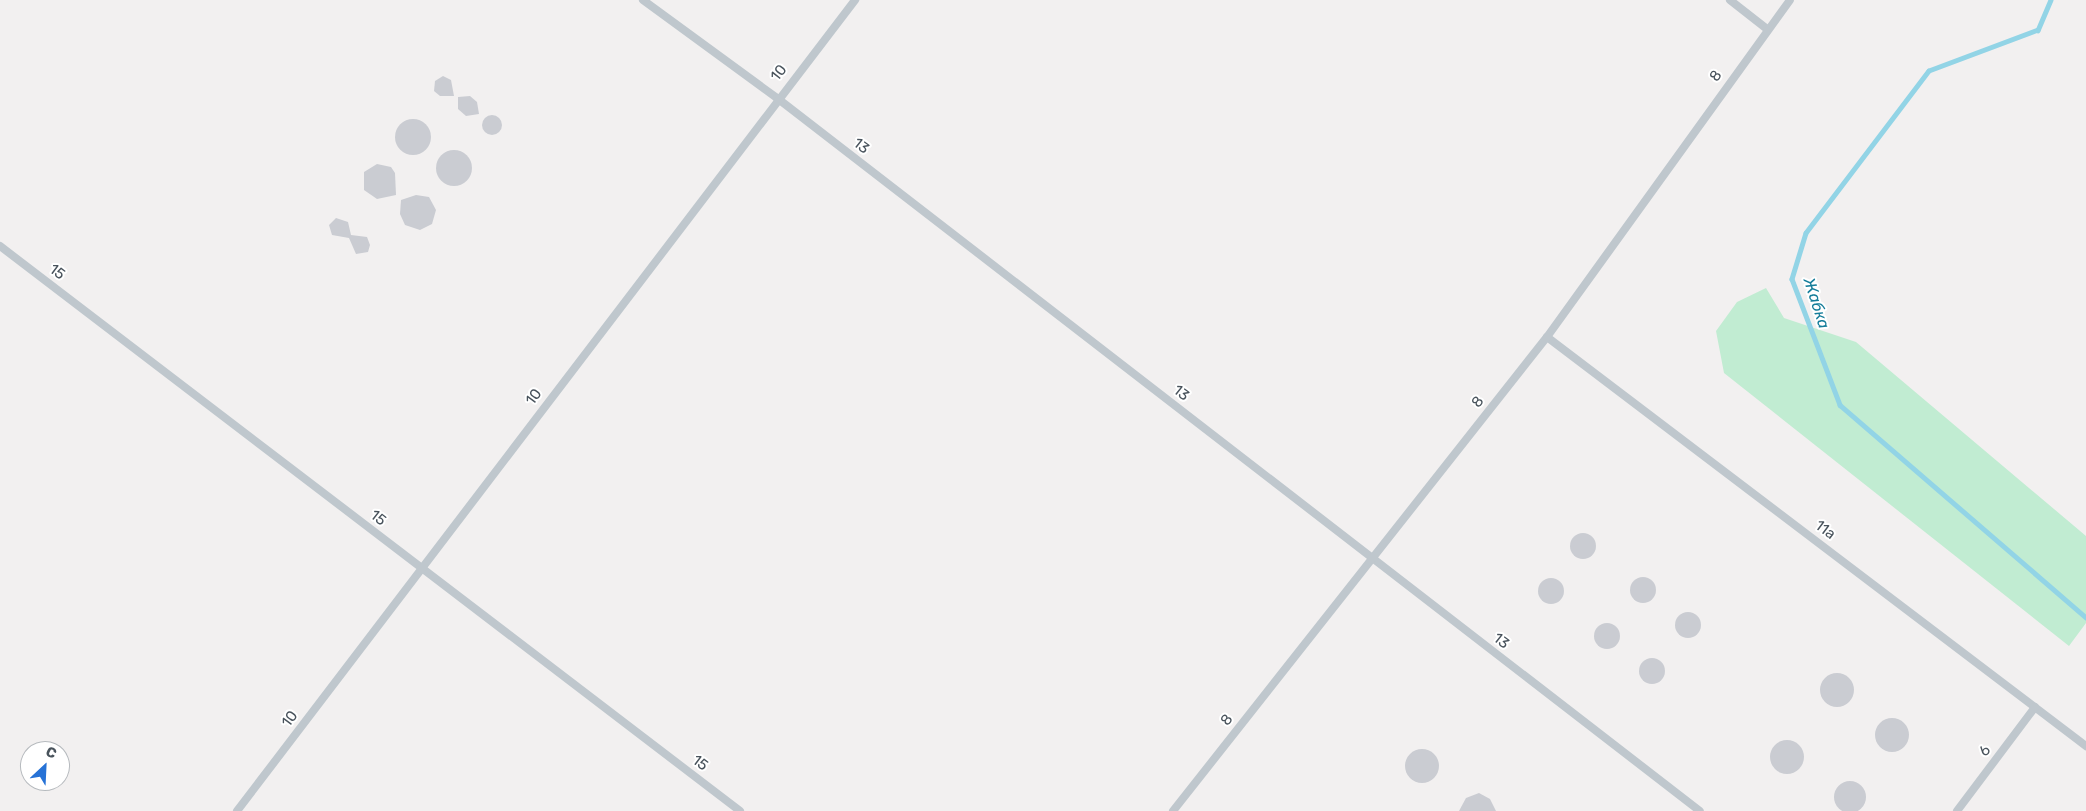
<!DOCTYPE html>
<meta charset="utf-8">
<style>
body{margin:0}
#map{position:relative;width:2086px;height:811px;overflow:hidden;background:#f2f0f0;font-family:Rubik,sans-serif}
div>[style]{position:absolute}
[style*='--x']{left:calc(var(--x)*1px);top:calc(var(--y)*1px);width:calc(var(--w)*1px);rotate:calc(var(--a)*1deg)}
.green>*{inset:0;background:#c1ecd2}
.stream>*{height:4.5px;margin:-2.25px;padding:0 2.25px;transform-origin:2.25px;border-radius:2.25px;background:#92d4e6}
.building>*{inset:0;background:#caccd2}
.round{border-radius:50%}
.lane>*{height:8px;margin:-4px;padding:0 4px;transform-origin:4px;border-radius:4px;background:#bfc7cd}
span{translate:-50% -50%;white-space:nowrap;text-align:center;line-height:1.15;-webkit-text-stroke:4px #fff;paint-order:stroke}
.street-label{font-size:15px;color:#49535c}
.water-label{font-size:16px;color:#167d9a;font-style:italic}
.north{position:absolute;left:20px;top:741px;width:50px;height:50px;box-sizing:border-box;background:#fff;border:1px solid #b6babe;border-radius:50%;rotate:25deg;font-size:14px;font-weight:700;line-height:20px;text-align:center;color:#49535c}
.north::after{content:'';display:block;margin:auto;width:18px;height:22px;background:#2672d6;clip-path:polygon(50% 0,100% 100%,50% 72%,0 100%)}
</style>
<div id="map">
<div class="green">
<i style="clip-path:polygon(1766px 288px,1784px 318px,1856px 342px,2086px 536px,2086px 623px,2069px 646px,1724px 373px,1716px 331px,1737px 302px)"></i>
</div>
<div class="stream">
<i style="--x:2051;--y:0;--w:33;--a:113"></i>
<i style="--x:2038;--y:30;--w:116;--a:159.4"></i>
<i style="--x:1929;--y:71;--w:203;--a:127.2"></i>
<i style="--x:1806;--y:233;--w:48;--a:106.9"></i>
<i style="--x:1792;--y:279;--w:135;--a:69.1"></i>
<i style="--x:1840;--y:405;--w:325;--a:40.8"></i>
</div>
<div class="building">
<i style="clip-path:polygon(443px 76px,451px 80px,454px 96px,440px 96px,434px 91px,435px 81px)"></i>
<i style="clip-path:polygon(470px 96px,477px 102px,479px 114px,466px 116px,458px 109px,458px 97px)"></i>
<i class="round" style="left:482px;top:115px;width:20px;height:20px"></i>
<i class="round" style="left:395px;top:119px;width:36px;height:36px"></i>
<i class="round" style="left:436px;top:150px;width:36px;height:36px"></i>
<i style="clip-path:polygon(377px 164px,391px 167px,395px 173px,396px 195px,377px 199px,364px 190px,364px 172px)"></i>
<i style="clip-path:polygon(416px 195px,429px 197px,436px 210px,432px 224px,420px 230px,405px 225px,400px 214px,401px 200px)"></i>
<i style="clip-path:polygon(336px 218px,348px 222px,351px 235px,367px 237px,370px 245px,368px 252px,356px 254px,349px 238px,332px 235px,329px 225px)"></i>
<i class="round" style="left:1570px;top:533px;width:26px;height:26px"></i>
<i class="round" style="left:1630px;top:577px;width:26px;height:26px"></i>
<i class="round" style="left:1538px;top:578px;width:26px;height:26px"></i>
<i class="round" style="left:1675px;top:612px;width:26px;height:26px"></i>
<i class="round" style="left:1594px;top:623px;width:26px;height:26px"></i>
<i class="round" style="left:1639px;top:658px;width:26px;height:26px"></i>
<i class="round" style="left:1820px;top:673px;width:34px;height:34px"></i>
<i class="round" style="left:1875px;top:718px;width:34px;height:34px"></i>
<i class="round" style="left:1770px;top:740px;width:34px;height:34px"></i>
<i class="round" style="left:1405px;top:749px;width:34px;height:34px"></i>
<i class="round" style="left:1834px;top:781px;width:32px;height:32px"></i>
<i style="clip-path:polygon(1479px 793px,1490px 799px,1496px 811px,1459px 811px,1466px 798px)"></i>
</div>
<div class="lane">
<i style="--x:643;--y:0;--w:166;--a:36.2"></i>
<i style="--x:777;--y:98;--w:1166;--a:37.69"></i>
<i style="--x:1730;--y:0;--w:47;--a:38.1"></i>
<i style="--x:0;--y:246;--w:931;--a:37.36"></i>
<i style="--x:1547;--y:337;--w:677;--a:37.19"></i>
<i style="--x:237;--y:811;--w:1020;--a:-52.69"></i>
<i style="--x:1173;--y:811;--w:604;--a:-51.73"></i>
<i style="--x:1547;--y:337;--w:415;--a:-54.2"></i>
<i style="--x:1957;--y:811;--w:130;--a:-53.1"></i>
</div>
<div class="street-label">
<span style="left:779px;top:73px;rotate:-52deg">10</span>
<span style="left:1716px;top:76px;rotate:-54deg">8</span>
<span style="left:861px;top:146px;rotate:38deg">13</span>
<span style="left:57px;top:272px;rotate:37deg">15</span>
<span style="left:1181px;top:393px;rotate:38deg">13</span>
<span style="left:534px;top:397px;rotate:-53deg">10</span>
<span style="left:1478px;top:402px;rotate:-52deg">8</span>
<span style="left:378px;top:518px;rotate:38deg">15</span>
<span style="left:1825px;top:530px;rotate:37deg">11a</span>
<span style="left:1501px;top:641px;rotate:38deg">13</span>
<span style="left:290px;top:719px;rotate:-53deg">10</span>
<span style="left:1227px;top:720px;rotate:-52deg">8</span>
<span style="left:1985px;top:751px;rotate:-53deg">6</span>
<span style="left:700px;top:763px;rotate:37deg">15</span>
</div>
<div class="water-label">
<span style="left:1816px;top:303px;rotate:72deg">Жабка</span>
</div>
<div class="north">С</div>
</div>
